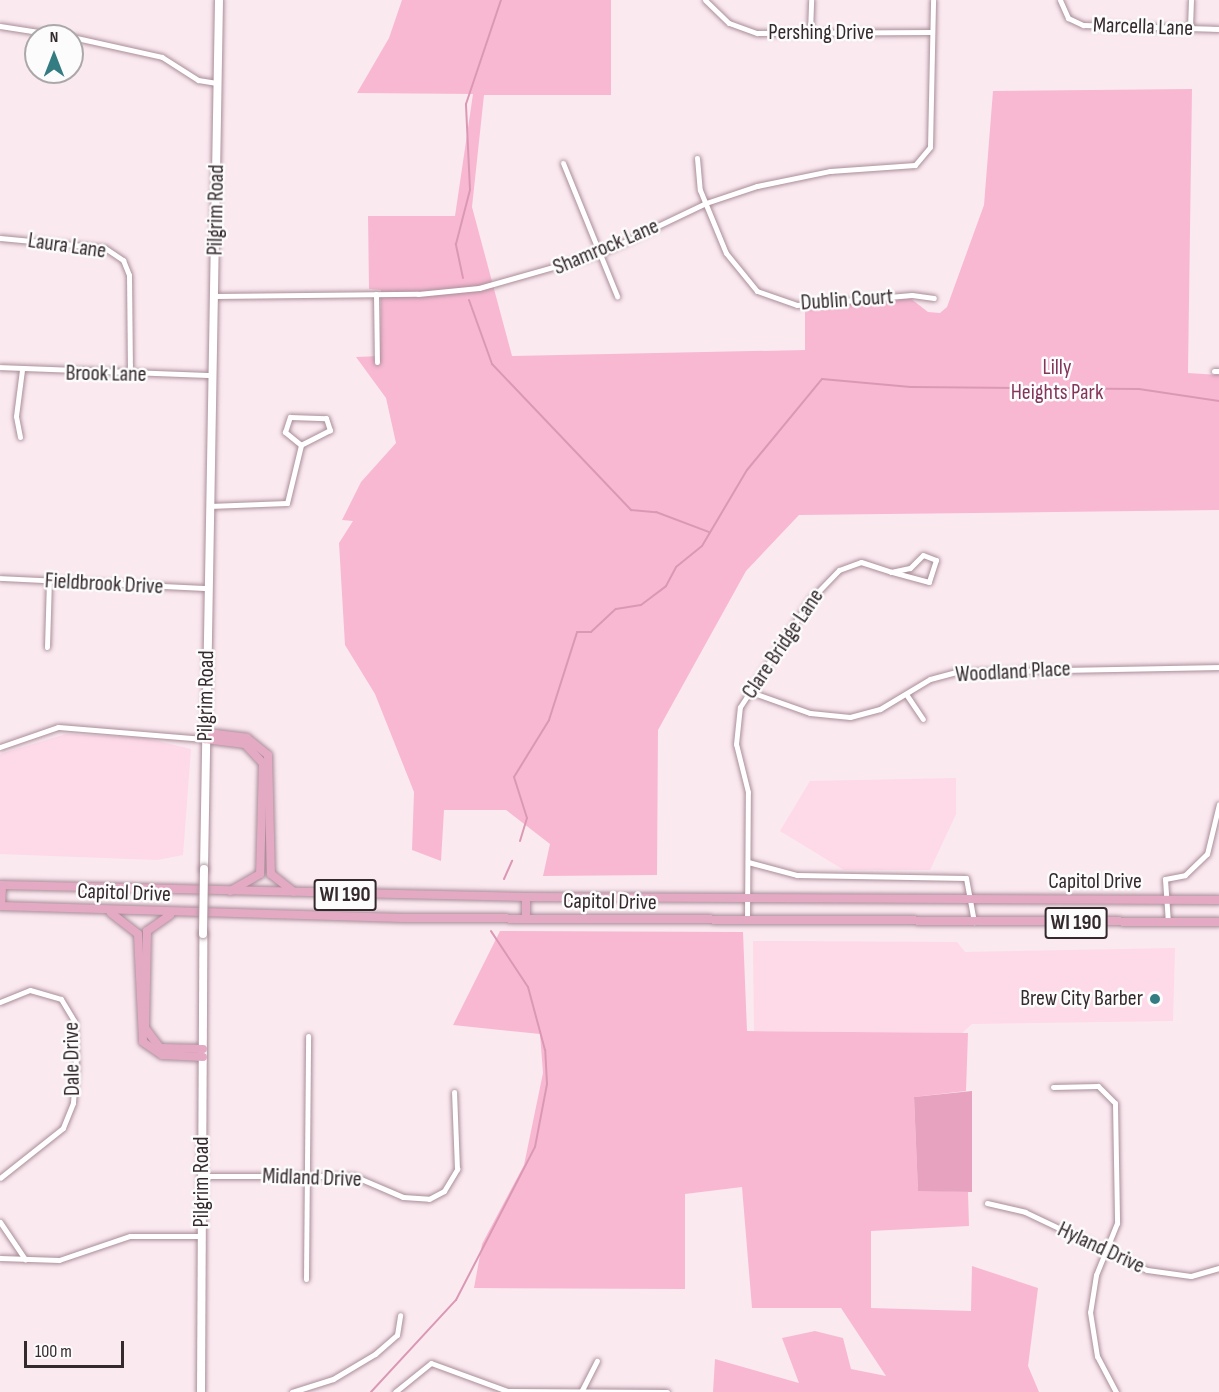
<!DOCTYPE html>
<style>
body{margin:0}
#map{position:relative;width:1219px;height:1392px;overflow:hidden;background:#fbe9f0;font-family:"Sofia Sans Condensed",sans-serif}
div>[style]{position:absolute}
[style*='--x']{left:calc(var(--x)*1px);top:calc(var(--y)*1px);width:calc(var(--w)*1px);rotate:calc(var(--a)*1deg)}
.built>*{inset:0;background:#fed9e7}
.green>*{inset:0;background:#f8b8d2}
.forest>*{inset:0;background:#e6a2bf}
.stream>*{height:2px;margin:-1px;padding:0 1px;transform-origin:1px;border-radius:1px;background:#db98b4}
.roads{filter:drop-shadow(0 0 2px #a98d98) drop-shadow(0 0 2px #a98d98)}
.street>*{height:5px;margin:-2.5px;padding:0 2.5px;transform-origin:2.5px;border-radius:2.5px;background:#fff}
.secondary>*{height:8px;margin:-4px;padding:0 4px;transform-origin:4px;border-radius:4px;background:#fff}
.primary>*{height:8px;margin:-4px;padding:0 4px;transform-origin:4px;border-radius:4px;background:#e4aac4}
.bridges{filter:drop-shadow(0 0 2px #a98d98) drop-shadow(0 0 2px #a98d98)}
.secondary-bridge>*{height:8px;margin:-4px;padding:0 4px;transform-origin:4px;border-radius:4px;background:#fff}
.dots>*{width:16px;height:16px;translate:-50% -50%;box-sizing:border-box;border:3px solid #fcfcfc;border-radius:50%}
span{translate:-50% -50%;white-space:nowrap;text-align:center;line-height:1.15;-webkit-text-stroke:5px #fcfcfc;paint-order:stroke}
.shield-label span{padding:2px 4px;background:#fcfcfc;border:2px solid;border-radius:4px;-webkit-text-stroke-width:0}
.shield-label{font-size:21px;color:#34292d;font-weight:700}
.street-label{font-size:22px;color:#34292d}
.park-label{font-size:22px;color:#84355b}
.poi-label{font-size:22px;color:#34292d}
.right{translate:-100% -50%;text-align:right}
.north{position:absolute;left:24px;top:24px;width:60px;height:60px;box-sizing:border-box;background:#fcfcfc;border:2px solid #aca8a9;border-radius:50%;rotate:0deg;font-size:16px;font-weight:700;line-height:24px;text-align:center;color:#34292d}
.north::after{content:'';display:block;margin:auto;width:21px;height:27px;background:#337c82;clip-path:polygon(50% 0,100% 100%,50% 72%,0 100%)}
.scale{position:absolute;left:24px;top:1341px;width:100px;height:27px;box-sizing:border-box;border:3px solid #34292d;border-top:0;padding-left:8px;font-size:18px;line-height:21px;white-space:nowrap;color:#34292d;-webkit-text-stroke:4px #fcfcfc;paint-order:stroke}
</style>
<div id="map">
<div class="built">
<i style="clip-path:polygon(66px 734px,145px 738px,191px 749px,183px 855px,157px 860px,0 854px,0 754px)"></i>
<i style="clip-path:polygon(956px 778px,956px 814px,930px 870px,844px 870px,780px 831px,810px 781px)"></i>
<i style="clip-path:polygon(753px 941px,957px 942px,965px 952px,1175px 948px,1173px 1021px,972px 1024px,962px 1033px,754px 1031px)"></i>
</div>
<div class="green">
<i style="clip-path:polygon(402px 0,611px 0,611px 95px,484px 95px,472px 207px,512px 356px,805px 350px,805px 308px,910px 298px,928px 312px,940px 313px,947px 307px,984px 205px,993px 91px,1192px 89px,1188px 373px,1219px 375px,1219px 510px,799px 515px,746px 571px,658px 730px,657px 875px,543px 876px,550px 844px,506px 810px,444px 810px,441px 861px,412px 850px,414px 792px,375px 694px,345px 645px,339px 543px,353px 521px,342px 520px,361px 482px,396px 443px,386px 398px,356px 357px,380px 356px,381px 290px,369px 289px,368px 216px,455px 216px,473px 94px,357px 93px,389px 38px)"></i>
<i style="clip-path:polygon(500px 931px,743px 932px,747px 1031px,968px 1033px,966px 1091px,914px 1097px,918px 1190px,968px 1192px,969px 1226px,871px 1231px,871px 1308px,971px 1311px,972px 1266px,1038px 1288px,1028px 1366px,1039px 1392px,713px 1392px,715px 1359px,799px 1383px,782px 1338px,815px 1331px,843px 1338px,851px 1369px,886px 1376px,841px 1308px,752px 1308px,742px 1187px,685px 1194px,685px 1289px,474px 1288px,482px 1244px,524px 1165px,543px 1073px,540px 1034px,453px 1025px)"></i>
</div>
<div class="forest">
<i style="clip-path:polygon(972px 1091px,972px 1192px,918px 1191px,914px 1097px)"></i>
</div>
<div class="stream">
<i style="--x:463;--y:278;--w:35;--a:-102"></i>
<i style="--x:456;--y:244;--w:56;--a:-75.5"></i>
<i style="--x:470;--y:190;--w:86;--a:-92.7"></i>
<i style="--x:466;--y:104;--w:110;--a:-71.4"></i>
<i style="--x:469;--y:300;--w:68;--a:70.2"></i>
<i style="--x:492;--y:364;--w:202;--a:46.4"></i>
<i style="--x:631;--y:510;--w:25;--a:5"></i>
<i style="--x:656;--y:512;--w:57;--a:20.7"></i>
<i style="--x:520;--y:841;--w:24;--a:-73"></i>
<i style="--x:527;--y:818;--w:43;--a:-107.6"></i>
<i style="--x:514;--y:777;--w:67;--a:-58.4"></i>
<i style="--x:549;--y:720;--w:92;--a:-72.3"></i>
<i style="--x:577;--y:632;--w:14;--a:0"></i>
<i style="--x:591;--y:632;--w:34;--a:-43"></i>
<i style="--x:616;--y:609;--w:25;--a:-9"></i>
<i style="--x:641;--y:605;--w:31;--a:-37"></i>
<i style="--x:666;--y:586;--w:21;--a:-62"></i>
<i style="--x:676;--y:567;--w:33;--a:-39"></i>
<i style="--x:702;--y:546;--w:88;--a:-59.4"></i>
<i style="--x:747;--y:470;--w:118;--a:-50.5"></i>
<i style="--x:822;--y:379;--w:89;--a:5.1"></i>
<i style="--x:911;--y:387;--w:228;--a:0.5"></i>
<i style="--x:1139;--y:389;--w:81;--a:8.5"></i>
<i style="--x:504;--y:879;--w:20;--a:-66"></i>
<i style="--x:371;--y:1392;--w:125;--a:-47.3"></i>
<i style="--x:456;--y:1300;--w:172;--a:-62.7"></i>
<i style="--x:535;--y:1147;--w:64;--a:-79.2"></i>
<i style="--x:547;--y:1084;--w:34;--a:-93"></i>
<i style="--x:545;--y:1050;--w:65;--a:-105.1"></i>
<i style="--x:528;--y:987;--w:67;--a:-123.5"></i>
</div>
<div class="roads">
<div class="street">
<i style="--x:705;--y:0;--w:33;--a:44"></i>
<i style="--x:729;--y:23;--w:30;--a:20"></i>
<i style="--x:757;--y:33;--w:175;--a:-0.3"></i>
<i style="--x:1060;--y:0;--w:20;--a:66"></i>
<i style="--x:1068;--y:18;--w:17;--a:25"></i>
<i style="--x:1083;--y:25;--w:136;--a:1.7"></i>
<i style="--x:0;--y:26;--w:65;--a:8.9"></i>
<i style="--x:1190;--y:28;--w:28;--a:-88"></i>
<i style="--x:810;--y:33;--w:33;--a:-88"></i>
<i style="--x:72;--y:37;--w:92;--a:12.5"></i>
<i style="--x:162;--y:57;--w:43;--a:32.6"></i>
<i style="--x:198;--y:80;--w:19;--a:9"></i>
<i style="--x:697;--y:158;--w:32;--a:85"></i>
<i style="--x:700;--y:190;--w:68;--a:67.6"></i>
<i style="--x:726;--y:253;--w:49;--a:50.8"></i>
<i style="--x:757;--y:291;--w:42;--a:19.3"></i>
<i style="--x:797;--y:305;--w:115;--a:-5"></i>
<i style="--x:912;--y:295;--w:22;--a:8"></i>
<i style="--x:563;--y:163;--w:144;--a:67.9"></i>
<i style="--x:0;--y:238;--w:105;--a:5.4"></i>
<i style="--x:105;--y:248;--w:22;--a:34"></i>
<i style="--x:123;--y:260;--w:16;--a:68"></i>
<i style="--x:129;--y:275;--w:99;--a:89.4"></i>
<i style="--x:376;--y:294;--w:68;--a:89.2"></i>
<i style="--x:215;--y:296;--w:203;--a:-0.6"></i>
<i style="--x:418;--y:294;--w:61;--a:-5.6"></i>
<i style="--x:479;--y:288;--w:125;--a:-15.8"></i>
<i style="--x:599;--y:254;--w:119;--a:-25.5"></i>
<i style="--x:706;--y:203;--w:54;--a:-18.4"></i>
<i style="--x:757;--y:186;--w:75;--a:-11.6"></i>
<i style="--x:830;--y:171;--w:85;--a:-4"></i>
<i style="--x:915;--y:165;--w:23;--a:-50"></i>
<i style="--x:930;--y:147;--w:147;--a:-88.8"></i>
<i style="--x:0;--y:367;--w:212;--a:2.2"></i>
<i style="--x:1214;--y:371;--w:5;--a:0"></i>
<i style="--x:290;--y:417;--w:36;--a:2"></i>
<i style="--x:326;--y:418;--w:13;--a:72"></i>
<i style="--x:330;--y:430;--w:33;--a:153"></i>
<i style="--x:301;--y:445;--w:21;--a:-141"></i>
<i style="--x:285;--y:432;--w:16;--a:-72"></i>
<i style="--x:20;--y:437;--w:21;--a:-101"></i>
<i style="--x:16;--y:416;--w:46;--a:-82.6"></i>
<i style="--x:209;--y:506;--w:78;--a:-2.2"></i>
<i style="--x:287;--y:503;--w:60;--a:-76.4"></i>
<i style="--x:923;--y:555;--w:14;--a:21"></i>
<i style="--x:936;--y:560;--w:23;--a:108"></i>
<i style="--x:929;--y:582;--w:39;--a:-165"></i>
<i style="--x:891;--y:572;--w:19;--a:-12"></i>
<i style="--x:910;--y:568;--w:18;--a:-45"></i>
<i style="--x:0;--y:578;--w:207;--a:2.8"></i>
<i style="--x:47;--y:647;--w:66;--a:-88.3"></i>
<i style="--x:748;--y:691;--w:66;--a:19.5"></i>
<i style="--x:810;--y:713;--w:40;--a:5.7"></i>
<i style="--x:850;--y:717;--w:31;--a:-15"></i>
<i style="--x:880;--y:709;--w:58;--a:-31"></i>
<i style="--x:930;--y:679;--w:28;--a:-15"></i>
<i style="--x:957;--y:672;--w:262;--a:-1.1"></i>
<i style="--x:906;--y:694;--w:30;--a:56"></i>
<i style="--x:0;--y:747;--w:61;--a:-19"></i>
<i style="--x:58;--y:727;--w:147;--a:4.7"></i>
<i style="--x:748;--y:862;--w:51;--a:14.9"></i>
<i style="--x:797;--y:875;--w:169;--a:1"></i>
<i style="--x:966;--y:878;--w:45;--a:79.7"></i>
<i style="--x:747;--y:921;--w:129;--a:-89.6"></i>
<i style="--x:748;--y:792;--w:49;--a:-104"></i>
<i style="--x:736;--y:744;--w:37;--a:-84"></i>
<i style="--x:740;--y:707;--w:128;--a:-56.8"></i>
<i style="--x:810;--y:600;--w:42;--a:-46"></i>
<i style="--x:839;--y:570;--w:23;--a:-20"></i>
<i style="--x:861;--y:562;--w:32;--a:18"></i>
<i style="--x:1168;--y:923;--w:44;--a:-93.9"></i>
<i style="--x:1165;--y:879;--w:20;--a:-11"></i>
<i style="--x:1185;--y:875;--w:30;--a:-44"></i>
<i style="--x:1207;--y:854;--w:51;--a:-76.5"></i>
<i style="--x:0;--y:1002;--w:32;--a:-22"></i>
<i style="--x:30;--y:990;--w:32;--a:16"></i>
<i style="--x:61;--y:999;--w:26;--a:59"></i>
<i style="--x:74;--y:1021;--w:47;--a:87.6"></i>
<i style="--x:76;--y:1068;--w:35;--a:95"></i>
<i style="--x:73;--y:1103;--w:27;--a:112"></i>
<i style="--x:63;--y:1128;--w:80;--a:141.6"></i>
<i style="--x:1053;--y:1087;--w:45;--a:-1.3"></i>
<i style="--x:1098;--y:1086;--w:24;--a:45"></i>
<i style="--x:1115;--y:1103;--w:120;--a:89"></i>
<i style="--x:1117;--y:1223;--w:56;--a:112"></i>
<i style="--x:1096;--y:1275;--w:37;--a:99"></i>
<i style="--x:1090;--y:1312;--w:45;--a:81"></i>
<i style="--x:1097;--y:1356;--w:41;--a:62.2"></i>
<i style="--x:202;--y:1176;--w:152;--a:0"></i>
<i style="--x:354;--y:1176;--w:53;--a:23.2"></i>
<i style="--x:403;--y:1197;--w:26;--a:4"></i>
<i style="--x:429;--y:1199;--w:17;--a:-28"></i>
<i style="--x:444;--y:1191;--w:26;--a:-59"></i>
<i style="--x:457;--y:1169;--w:77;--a:-92.2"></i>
<i style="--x:987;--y:1203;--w:39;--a:13"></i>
<i style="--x:1025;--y:1212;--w:135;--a:25.4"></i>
<i style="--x:1147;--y:1270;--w:44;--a:7.8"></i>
<i style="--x:1191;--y:1276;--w:29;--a:-16"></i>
<i style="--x:0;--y:1222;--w:45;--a:56"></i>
<i style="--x:0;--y:1258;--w:59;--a:1.9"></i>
<i style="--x:59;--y:1260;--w:75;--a:-18.7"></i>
<i style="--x:130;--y:1236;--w:72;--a:0"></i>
<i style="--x:306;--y:1279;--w:243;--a:-89.5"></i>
<i style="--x:292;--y:1392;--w:43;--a:-17.6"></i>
<i style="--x:333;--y:1379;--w:49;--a:-30.8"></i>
<i style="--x:375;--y:1354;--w:29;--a:-41"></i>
<i style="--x:397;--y:1335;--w:20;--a:-81"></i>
<i style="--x:395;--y:1392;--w:46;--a:-38.9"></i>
<i style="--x:431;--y:1363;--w:81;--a:20.2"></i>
<i style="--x:507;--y:1391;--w:160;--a:0.4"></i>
<i style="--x:581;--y:1392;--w:35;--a:-63"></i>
</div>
<div class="secondary">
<i style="--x:204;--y:869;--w:869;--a:-89.01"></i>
<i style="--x:201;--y:1392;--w:458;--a:-89.7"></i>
</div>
<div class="primary">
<i style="--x:205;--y:739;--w:12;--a:-24"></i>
<i style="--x:216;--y:734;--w:31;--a:7"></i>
<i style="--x:247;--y:738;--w:27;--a:39"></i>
<i style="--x:268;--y:755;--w:119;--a:88.6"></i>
<i style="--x:271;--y:874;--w:29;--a:38"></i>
<i style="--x:205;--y:739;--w:40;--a:7.1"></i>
<i style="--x:245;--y:744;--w:26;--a:47"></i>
<i style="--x:263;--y:763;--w:111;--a:91.5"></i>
<i style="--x:260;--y:874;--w:34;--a:150"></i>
<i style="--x:0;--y:885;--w:526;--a:1.31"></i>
<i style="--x:526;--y:897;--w:693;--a:0.25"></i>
<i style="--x:526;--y:897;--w:22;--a:90"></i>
<i style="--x:0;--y:906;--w:403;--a:1.7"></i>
<i style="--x:403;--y:918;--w:816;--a:0.28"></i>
<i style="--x:1;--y:906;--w:21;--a:-87"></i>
<i style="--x:111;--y:913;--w:34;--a:38"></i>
<i style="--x:138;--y:934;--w:108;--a:87.3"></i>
<i style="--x:143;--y:1042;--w:23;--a:34"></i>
<i style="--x:162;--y:1055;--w:41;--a:2.8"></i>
<i style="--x:170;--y:915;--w:28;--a:145"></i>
<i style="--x:147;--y:931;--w:97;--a:91.2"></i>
<i style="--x:145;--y:1028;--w:25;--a:53"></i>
<i style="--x:160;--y:1048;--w:43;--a:1.3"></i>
</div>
</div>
<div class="bridges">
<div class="secondary-bridge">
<i style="--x:203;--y:934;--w:65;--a:-89.1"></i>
</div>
</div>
<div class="dots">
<i style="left:1155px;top:999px;background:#337c82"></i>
</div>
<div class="shield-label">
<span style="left:345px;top:895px">WI 190</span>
<span style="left:1076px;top:923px">WI 190</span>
</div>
<div class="street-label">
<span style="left:1143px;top:27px;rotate:2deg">Marcella Lane</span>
<span style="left:821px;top:33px">Pershing Drive</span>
<span style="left:216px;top:210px;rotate:-89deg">Pilgrim Road</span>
<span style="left:67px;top:246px;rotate:8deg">Laura Lane</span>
<span style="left:606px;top:247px;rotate:-23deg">Shamrock Lane</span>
<span style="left:847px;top:300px;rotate:-4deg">Dublin Court</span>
<span style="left:106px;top:374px;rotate:1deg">Brook Lane</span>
<span style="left:104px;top:584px;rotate:3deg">Fieldbrook Drive</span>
<span style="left:783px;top:644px;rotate:-56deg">Clare Bridge Lane</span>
<span style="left:1013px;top:672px;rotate:-3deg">Woodland Place</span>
<span style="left:206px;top:696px;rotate:-89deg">Pilgrim Road</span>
<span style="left:1095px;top:882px">Capitol Drive</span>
<span style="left:124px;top:893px;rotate:2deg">Capitol Drive</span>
<span style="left:610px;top:902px;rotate:1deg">Capitol Drive</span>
<span style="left:72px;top:1059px;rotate:-91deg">Dale Drive</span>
<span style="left:312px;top:1178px;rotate:2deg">Midland Drive</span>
<span style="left:202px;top:1182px;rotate:-90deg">Pilgrim Road</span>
<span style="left:1101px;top:1248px;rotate:25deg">Hyland Drive</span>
</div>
<div class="park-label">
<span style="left:1057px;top:380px">Lilly<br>Heights Park</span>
</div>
<div class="poi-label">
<span class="right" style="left:1143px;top:999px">Brew City Barber</span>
</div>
<div class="north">N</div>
<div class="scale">100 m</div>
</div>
